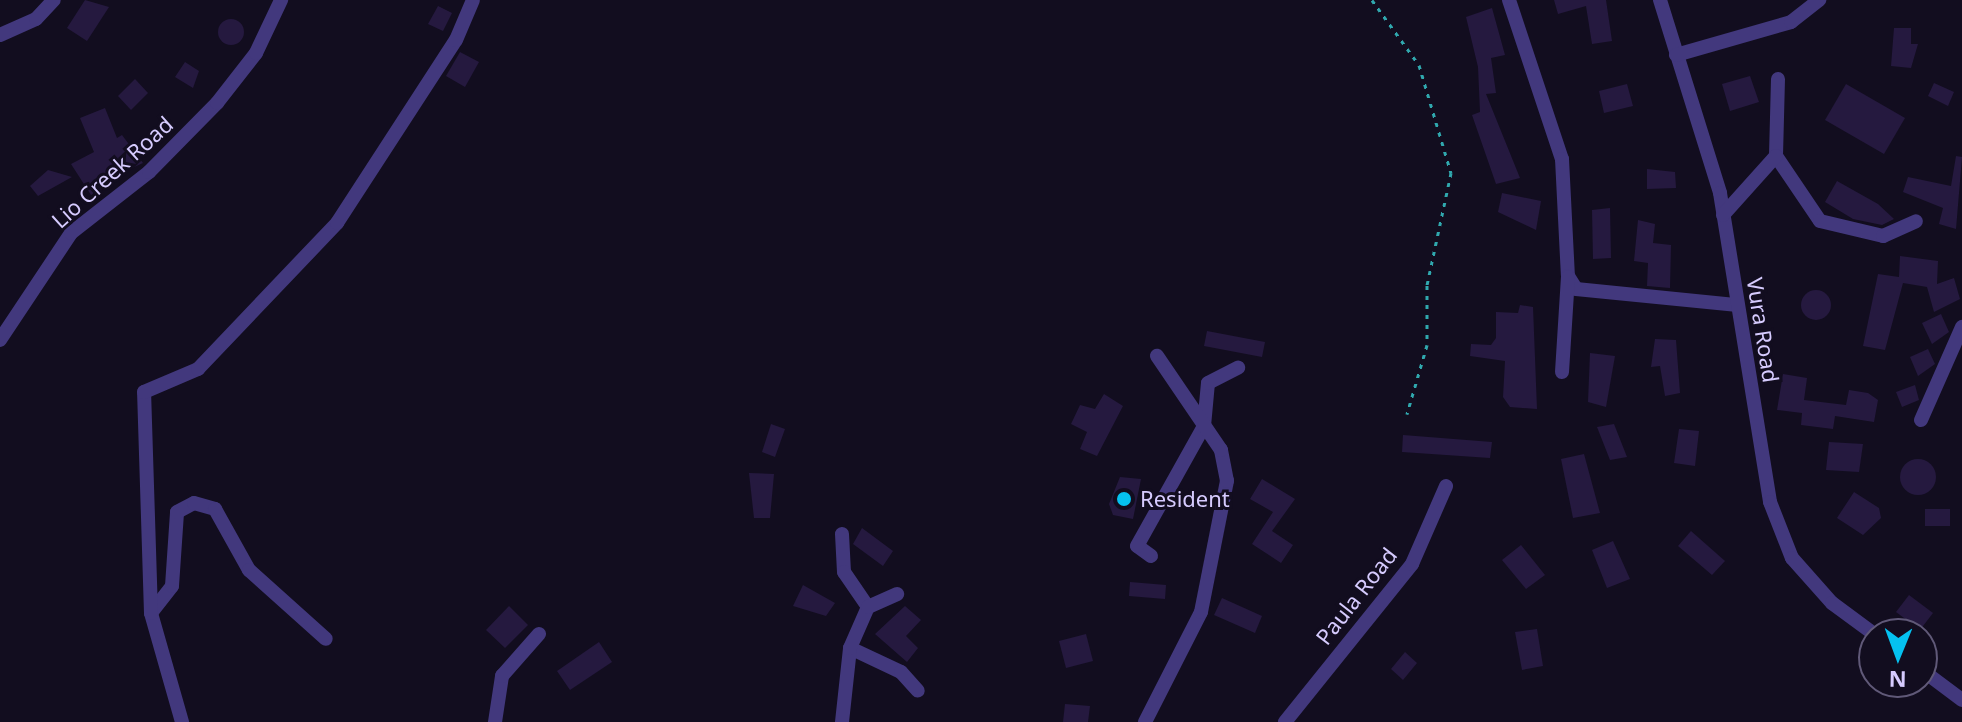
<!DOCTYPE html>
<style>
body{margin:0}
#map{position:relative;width:1962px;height:722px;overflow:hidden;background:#120d1f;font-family:"Noto Sans",sans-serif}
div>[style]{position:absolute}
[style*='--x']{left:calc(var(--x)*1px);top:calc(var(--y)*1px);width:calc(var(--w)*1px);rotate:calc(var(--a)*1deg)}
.building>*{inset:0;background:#25193f}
.round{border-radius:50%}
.path>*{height:3px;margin-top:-1.5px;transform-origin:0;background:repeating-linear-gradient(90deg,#30a8ae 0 4px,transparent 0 10px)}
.minor>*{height:14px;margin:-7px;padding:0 7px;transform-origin:7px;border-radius:7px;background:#42387d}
.dots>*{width:22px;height:22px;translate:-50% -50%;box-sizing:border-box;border:4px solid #120d1f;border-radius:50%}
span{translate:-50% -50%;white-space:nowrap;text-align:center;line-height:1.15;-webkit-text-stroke:6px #120d1f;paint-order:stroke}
.street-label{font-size:22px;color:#d6cbfe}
.poi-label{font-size:22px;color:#d6cbfe}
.left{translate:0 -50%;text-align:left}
.north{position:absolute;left:1858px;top:618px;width:80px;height:80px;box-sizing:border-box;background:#120d1f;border:2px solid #605978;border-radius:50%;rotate:181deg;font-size:22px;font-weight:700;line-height:32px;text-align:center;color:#d6cbfe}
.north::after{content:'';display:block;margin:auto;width:28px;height:36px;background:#05c1f0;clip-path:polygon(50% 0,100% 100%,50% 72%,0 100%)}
</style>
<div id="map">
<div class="building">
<i style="clip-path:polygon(85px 0,109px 7px,87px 41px,67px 28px)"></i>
<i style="clip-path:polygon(1554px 0,1606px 0,1612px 41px,1592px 44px,1586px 6px,1558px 14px)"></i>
<i style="clip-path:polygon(438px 6px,452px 13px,443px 31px,428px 24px)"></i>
<i style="clip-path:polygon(1492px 8px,1505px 55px,1491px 58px,1496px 93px,1486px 94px,1520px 178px,1496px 184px,1472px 115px,1480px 112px,1478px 67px,1466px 17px)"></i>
<i class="round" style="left:218px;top:19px;width:26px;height:26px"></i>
<i style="clip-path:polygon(1894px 28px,1911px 28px,1911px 44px,1918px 44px,1911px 68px,1891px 66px)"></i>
<i style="clip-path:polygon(460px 52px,479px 62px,465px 87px,446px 76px)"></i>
<i style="clip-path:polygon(185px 62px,199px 71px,193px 88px,175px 77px)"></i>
<i style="clip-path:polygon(1750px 76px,1759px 102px,1730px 111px,1722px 84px)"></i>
<i style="clip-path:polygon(135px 79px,148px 93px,131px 110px,118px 96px)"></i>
<i style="clip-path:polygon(1934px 83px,1954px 92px,1948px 106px,1928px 96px)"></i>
<i style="clip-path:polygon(1627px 84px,1633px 106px,1604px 113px,1599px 91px)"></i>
<i style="clip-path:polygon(1846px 84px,1905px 118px,1884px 154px,1825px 120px)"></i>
<i style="clip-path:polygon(105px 108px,117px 138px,122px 135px,143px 163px,105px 180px,108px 186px,91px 195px,71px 164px,94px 152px,80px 118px)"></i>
<i style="clip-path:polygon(1956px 156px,1962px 157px,1956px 229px,1939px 224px,1943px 208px,1903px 192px,1908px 177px,1951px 186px)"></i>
<i style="clip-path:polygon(1647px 169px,1675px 172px,1676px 188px,1647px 189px)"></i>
<i style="clip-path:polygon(48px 170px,72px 177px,38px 196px,30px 186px)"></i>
<i style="clip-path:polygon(1837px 181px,1878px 204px,1894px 219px,1882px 225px,1853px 219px,1825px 202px)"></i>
<i style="clip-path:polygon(1502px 193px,1541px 201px,1536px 230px,1498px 212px)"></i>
<i style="clip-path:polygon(1610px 208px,1611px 258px,1593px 259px,1592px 210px)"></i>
<i style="clip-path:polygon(1638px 220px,1655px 224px,1653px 243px,1671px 245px,1670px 288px,1647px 286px,1648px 263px,1634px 261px)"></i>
<i style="clip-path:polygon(1900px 256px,1938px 261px,1937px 284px,1954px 278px,1960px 299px,1934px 312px,1927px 287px,1903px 283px,1885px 350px,1863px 346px,1878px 274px,1899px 277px)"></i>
<i class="round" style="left:1801px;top:290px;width:30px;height:30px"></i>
<i style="clip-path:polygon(1520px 305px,1533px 307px,1537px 409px,1510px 407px,1503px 397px,1505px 361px,1470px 356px,1471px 344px,1491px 345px,1496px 338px,1496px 312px,1518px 313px)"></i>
<i style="clip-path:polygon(1941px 314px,1949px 332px,1932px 344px,1922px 323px)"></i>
<i style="clip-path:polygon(1207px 331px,1265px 342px,1262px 357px,1204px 346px)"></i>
<i style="clip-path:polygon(1655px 339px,1676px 340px,1680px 393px,1665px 396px,1660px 366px,1651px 367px)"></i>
<i style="clip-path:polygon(1928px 349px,1935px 364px,1918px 376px,1910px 357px)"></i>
<i style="clip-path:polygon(1590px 353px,1615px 356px,1606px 407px,1588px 402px)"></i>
<i style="clip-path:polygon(1783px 374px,1807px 378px,1804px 400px,1846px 405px,1849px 390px,1868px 393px,1878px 400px,1874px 422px,1835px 416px,1833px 429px,1801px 425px,1802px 413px,1777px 410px)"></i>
<i style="clip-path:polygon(1915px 385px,1919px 400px,1902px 407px,1896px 392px)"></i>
<i style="clip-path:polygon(1104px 394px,1123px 406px,1097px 456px,1080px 449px,1087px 432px,1071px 424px,1080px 405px,1095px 409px)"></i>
<i style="clip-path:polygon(771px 424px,785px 429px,775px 457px,762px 452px)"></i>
<i style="clip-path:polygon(1614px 424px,1627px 457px,1610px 460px,1597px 427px)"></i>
<i style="clip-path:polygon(1679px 429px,1699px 431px,1695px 466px,1674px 463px)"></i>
<i style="clip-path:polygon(1403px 435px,1492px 442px,1490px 458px,1402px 452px)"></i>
<i style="clip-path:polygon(1829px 442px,1863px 444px,1859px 472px,1826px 470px)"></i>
<i style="clip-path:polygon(1584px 454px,1600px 513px,1573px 518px,1561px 459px)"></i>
<i class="round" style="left:1900px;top:459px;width:36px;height:36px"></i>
<i style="clip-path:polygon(749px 473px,774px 474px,770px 518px,754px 518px)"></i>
<i style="clip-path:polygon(1120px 477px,1141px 479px,1133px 519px,1113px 515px,1109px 504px)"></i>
<i style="clip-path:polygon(1262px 479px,1295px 499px,1272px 531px,1293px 545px,1281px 563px,1252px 544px,1273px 512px,1250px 499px)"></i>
<i style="clip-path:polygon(1854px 492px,1879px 508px,1881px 518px,1863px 535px,1837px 518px)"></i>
<i style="clip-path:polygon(1925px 509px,1950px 509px,1950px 526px,1925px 526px)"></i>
<i style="clip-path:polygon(862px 528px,893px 551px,883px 566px,853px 544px)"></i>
<i style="clip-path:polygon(1691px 531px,1725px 561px,1712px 575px,1678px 546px)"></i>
<i style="clip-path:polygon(1613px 541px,1630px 579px,1607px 588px,1592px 550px)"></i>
<i style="clip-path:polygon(1521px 545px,1545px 575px,1526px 589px,1502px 560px)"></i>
<i style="clip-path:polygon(1130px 582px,1166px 585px,1165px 599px,1129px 596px)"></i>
<i style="clip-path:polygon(803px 585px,835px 603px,826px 616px,793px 606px)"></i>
<i style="clip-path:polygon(1909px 595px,1933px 613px,1920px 630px,1896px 612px)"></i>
<i style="clip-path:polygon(1222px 598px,1262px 616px,1255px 633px,1214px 615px)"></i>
<i style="clip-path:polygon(509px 606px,528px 625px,505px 648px,486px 630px)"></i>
<i style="clip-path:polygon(905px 606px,921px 620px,906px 636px,918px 648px,907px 662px,875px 634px)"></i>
<i style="clip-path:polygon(1537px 629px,1543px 666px,1522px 670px,1515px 632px)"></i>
<i style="clip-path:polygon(1086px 634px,1093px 661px,1066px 668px,1059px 641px)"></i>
<i style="clip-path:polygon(599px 642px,612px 662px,570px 690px,557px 671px)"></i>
<i style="clip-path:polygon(1405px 652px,1417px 663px,1403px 680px,1391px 669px)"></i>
<i style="clip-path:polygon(1065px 704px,1090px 706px,1088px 722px,1063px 722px)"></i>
</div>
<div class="path">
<i style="--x:1372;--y:0;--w:80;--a:54.1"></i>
<i style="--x:1419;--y:65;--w:113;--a:73.5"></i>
<i style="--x:1451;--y:173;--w:115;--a:102.1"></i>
<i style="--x:1427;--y:285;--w:60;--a:90"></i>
<i style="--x:1427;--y:345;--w:72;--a:106.2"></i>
</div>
<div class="minor">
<i style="--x:1509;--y:0;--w:168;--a:71.6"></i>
<i style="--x:1562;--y:159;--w:117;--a:87.1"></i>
<i style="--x:1568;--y:276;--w:15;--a:58"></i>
<i style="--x:1576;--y:289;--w:160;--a:5.7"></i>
<i style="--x:1660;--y:0;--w:202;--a:72.7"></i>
<i style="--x:1720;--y:193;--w:313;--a:80.8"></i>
<i style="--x:1770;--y:502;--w:60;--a:68.6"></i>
<i style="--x:1792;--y:558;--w:60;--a:48.4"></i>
<i style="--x:1832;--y:603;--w:52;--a:36.4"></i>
<i style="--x:0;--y:35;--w:39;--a:-24"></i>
<i style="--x:36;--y:19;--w:26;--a:-47"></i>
<i style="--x:1676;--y:55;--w:120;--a:-16"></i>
<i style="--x:1791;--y:22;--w:36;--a:-38"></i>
<i style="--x:1778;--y:79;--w:77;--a:91.5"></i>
<i style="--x:1776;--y:156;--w:78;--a:55.9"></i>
<i style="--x:1820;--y:221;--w:65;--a:13.4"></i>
<i style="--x:1883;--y:236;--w:36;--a:-24"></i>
<i style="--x:1723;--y:215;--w:79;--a:-48.1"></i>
<i style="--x:0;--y:340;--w:128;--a:-56.4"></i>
<i style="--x:71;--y:233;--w:99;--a:-38"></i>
<i style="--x:149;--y:172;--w:97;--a:-45.4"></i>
<i style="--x:217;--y:103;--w:63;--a:-52"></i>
<i style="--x:256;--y:53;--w:59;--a:-64.7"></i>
<i style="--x:1562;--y:372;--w:95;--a:-86.4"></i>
<i style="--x:1921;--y:420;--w:102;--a:-66.2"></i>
<i style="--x:842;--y:534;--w:38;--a:87"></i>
<i style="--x:844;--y:572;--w:42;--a:55.6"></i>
<i style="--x:1151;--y:556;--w:17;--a:-144"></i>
<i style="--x:1137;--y:546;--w:137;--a:-60.8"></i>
<i style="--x:1204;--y:426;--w:43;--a:-84.7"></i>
<i style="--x:1208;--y:383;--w:34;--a:-27"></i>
<i style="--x:151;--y:613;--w:34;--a:-52"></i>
<i style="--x:172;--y:586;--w:74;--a:-86.1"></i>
<i style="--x:177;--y:512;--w:19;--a:-28"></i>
<i style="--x:194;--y:503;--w:22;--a:16"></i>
<i style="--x:215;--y:509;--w:70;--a:60.9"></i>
<i style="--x:249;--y:570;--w:103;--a:41.9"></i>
<i style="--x:850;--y:648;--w:56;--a:25.2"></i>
<i style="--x:901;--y:672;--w:25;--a:48"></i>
<i style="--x:1922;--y:670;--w:50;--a:36.9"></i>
<i style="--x:182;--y:722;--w:113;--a:-105.9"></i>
<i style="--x:151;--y:613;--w:221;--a:-91.8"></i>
<i style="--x:144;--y:392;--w:59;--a:-23.1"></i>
<i style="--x:198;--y:369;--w:202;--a:-46.4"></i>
<i style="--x:337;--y:223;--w:218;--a:-57"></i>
<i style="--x:456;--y:40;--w:43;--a:-67"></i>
<i style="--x:495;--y:722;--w:47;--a:-81.3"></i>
<i style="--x:502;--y:676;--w:56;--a:-48.6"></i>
<i style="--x:842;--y:722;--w:74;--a:-83.8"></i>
<i style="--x:850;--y:648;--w:45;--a:-66.3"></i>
<i style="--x:868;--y:607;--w:32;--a:-24"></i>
<i style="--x:1145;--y:722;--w:123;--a:-63"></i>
<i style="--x:1201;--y:612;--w:134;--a:-78.8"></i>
<i style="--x:1227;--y:481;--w:32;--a:-101"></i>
<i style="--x:1221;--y:450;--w:114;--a:-124.2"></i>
<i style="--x:1285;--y:722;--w:203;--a:-51.2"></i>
<i style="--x:1412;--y:564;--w:85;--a:-66.4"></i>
</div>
<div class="dots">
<i style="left:1124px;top:499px;background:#05c1f0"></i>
</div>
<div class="street-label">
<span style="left:112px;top:172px;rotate:-42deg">Lio Creek Road</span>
<span style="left:1763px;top:330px;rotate:81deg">Vura Road</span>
<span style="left:1356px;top:596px;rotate:-52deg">Paula Road</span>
</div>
<div class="poi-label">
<span class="left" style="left:1140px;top:499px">Resident</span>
</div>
<div class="north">N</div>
</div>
